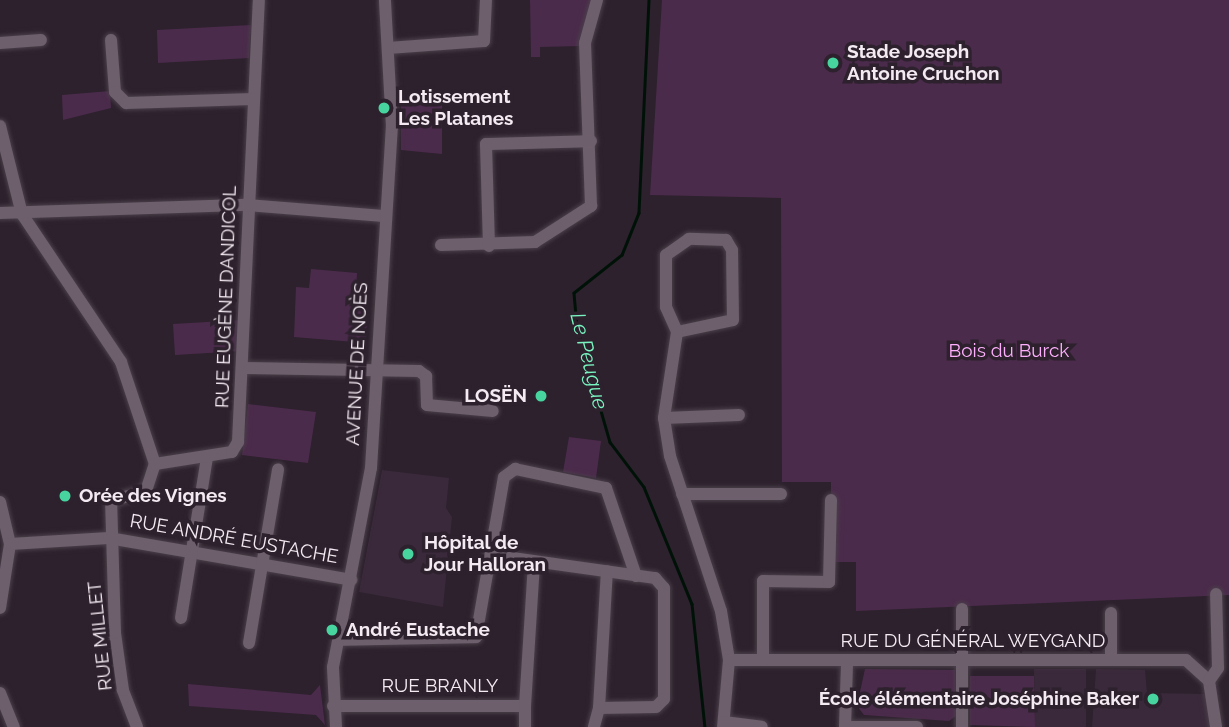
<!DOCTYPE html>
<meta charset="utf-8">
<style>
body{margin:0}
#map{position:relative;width:1229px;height:727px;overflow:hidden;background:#2d212d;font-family:Raleway,sans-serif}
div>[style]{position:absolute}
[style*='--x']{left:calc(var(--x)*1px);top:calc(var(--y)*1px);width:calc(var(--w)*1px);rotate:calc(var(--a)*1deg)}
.built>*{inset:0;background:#3a293a}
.green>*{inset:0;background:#4b2b4b}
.stream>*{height:2.5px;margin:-1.25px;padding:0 1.25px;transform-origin:1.25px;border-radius:1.25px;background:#001208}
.roads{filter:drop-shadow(0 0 2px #4a404a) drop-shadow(0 0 2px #4a404a)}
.minor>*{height:12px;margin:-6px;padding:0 6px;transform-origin:6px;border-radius:6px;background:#6e5f6d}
.dots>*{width:19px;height:19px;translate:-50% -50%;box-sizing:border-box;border:4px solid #2d212d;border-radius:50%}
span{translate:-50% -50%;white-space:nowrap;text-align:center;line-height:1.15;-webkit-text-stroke:7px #2d212d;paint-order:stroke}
.poi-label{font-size:19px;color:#f3eaf2;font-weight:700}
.left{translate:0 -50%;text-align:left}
.right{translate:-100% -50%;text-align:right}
.street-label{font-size:19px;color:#f3eaf2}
.park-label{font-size:19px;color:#fdaefc}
.water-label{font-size:21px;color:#79f4c0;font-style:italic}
</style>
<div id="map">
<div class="built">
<i style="clip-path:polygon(382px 470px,449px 478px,446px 508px,452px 517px,443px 607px,359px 592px)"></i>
<i style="clip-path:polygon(1034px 669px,1086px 669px,1086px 727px,1035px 727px)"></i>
<i style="clip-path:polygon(1096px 669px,1145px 670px,1147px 693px,1209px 694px,1212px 727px,1092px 727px)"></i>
</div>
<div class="green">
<i style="clip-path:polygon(530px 0,591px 0,580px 46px,540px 47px,540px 57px,531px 57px)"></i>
<i style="clip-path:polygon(662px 0,1229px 0,1229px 595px,856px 611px,856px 562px,830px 562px,831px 482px,782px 482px,781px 198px,650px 195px)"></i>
<i style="clip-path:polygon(251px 25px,249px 58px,158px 63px,157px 30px)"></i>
<i style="clip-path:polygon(110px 91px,111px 108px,63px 120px,62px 95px)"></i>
<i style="clip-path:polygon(442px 101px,442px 154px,401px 150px,401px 102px)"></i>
<i style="clip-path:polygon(311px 269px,357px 273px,356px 292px,368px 293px,366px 343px,294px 337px,296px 287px,309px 288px)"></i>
<i style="clip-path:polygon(241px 320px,241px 351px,175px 355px,173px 324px)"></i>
<i style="clip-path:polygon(248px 404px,316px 412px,308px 463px,242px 455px)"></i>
<i style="clip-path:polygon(569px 437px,601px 441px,596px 478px,563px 472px)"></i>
<i style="clip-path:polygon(865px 669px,955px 670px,956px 716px,949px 721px,864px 715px,857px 706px)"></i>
<i style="clip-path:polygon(970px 676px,1034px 676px,1035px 727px,970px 725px)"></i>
<i style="clip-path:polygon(188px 684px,311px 695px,320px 685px,325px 725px,316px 715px,189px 706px)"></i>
</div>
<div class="stream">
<i style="--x:649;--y:0;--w:213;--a:92.7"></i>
<i style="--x:639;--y:213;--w:45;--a:112"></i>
<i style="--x:622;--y:255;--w:61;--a:141.6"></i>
<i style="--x:574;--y:293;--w:34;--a:85"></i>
<i style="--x:577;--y:327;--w:120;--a:74"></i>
<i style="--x:610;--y:442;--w:56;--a:52.9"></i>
<i style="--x:644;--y:487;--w:126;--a:67.7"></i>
<i style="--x:692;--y:604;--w:124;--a:84"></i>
</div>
<div class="roads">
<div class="minor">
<i style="--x:111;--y:40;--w:52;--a:85.6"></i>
<i style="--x:115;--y:92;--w:16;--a:45"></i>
<i style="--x:126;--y:103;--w:127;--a:-1.8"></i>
<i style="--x:0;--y:43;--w:41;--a:-4.2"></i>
<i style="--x:388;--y:48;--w:96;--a:-4.2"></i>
<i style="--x:484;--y:41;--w:41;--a:-87.2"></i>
<i style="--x:0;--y:126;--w:91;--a:76"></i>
<i style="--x:22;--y:214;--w:178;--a:56.2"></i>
<i style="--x:121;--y:362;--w:108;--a:71.6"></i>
<i style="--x:0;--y:213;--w:247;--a:-1.9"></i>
<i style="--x:247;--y:205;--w:137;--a:4.6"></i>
<i style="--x:441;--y:245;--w:94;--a:-1.8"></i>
<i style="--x:535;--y:242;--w:67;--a:-32.7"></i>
<i style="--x:591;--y:206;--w:163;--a:-92.1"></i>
<i style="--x:585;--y:43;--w:45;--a:-74.4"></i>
<i style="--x:489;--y:246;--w:102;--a:-91.7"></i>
<i style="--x:486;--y:144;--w:105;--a:-1.6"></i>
<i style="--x:677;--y:332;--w:57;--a:-12.1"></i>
<i style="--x:733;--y:320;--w:70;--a:-90.8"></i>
<i style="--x:732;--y:250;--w:12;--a:-121"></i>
<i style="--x:726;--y:240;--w:37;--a:-178"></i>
<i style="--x:689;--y:239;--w:28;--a:145"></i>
<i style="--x:666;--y:255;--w:52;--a:90"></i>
<i style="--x:666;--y:307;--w:27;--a:66"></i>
<i style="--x:677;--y:332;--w:87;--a:98.6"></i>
<i style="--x:664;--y:418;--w:75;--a:-2.3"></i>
<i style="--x:246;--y:368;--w:173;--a:1"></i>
<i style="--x:419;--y:371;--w:9;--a:36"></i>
<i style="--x:426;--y:376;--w:29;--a:88"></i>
<i style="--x:427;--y:405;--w:66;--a:5.2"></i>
<i style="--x:664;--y:418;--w:38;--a:81"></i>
<i style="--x:670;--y:456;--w:163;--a:71.8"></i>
<i style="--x:721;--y:611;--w:50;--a:80.7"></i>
<i style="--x:729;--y:660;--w:67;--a:95.1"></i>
<i style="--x:682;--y:494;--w:99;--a:0"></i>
<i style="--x:0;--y:502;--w:43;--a:76.6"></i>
<i style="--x:491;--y:555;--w:166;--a:8"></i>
<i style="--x:655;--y:578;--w:13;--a:48"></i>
<i style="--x:664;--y:588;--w:111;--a:90"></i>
<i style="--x:664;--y:699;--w:11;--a:135"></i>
<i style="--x:656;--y:707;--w:57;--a:179"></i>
<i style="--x:599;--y:708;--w:20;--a:105"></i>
<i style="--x:0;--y:608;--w:65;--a:-81.1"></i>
<i style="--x:10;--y:544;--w:99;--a:-3.5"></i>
<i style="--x:109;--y:538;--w:246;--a:9.8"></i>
<i style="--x:181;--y:618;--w:163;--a:-80.8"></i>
<i style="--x:338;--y:640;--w:138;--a:-1.2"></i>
<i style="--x:476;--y:637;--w:162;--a:-80.1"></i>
<i style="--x:504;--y:477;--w:14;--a:-36"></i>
<i style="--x:515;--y:469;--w:93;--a:11.8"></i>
<i style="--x:606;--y:488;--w:93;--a:71.2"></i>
<i style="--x:249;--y:643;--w:176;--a:-80.5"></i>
<i style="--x:729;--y:660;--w:457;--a:0"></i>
<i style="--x:1186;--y:660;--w:31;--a:42"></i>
<i style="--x:1209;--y:681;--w:47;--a:81.3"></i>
<i style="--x:763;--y:660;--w:79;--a:-90"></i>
<i style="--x:763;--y:581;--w:66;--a:0.9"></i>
<i style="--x:829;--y:582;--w:82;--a:-88.6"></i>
<i style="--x:1111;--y:660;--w:47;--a:-90"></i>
<i style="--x:1209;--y:681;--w:16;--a:-55"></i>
<i style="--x:1218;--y:668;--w:74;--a:-91.5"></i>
<i style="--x:0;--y:693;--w:37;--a:68"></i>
<i style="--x:333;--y:706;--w:192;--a:0"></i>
<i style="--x:525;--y:706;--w:21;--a:90"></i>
<i style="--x:525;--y:706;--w:144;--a:-86.4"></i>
<i style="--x:599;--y:708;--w:137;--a:-86.7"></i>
<i style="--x:724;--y:722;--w:38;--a:7"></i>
<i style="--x:137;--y:727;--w:40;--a:-111"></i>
<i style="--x:123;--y:690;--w:58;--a:-98"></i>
<i style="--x:115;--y:633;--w:132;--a:-91.7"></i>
<i style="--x:111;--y:501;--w:36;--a:-16"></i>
<i style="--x:146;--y:491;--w:28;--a:-72"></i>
<i style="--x:155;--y:464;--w:78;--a:-8.9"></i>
<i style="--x:232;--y:452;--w:12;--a:-59"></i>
<i style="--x:238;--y:442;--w:442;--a:-87.3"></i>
<i style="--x:336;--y:727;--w:60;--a:-92.9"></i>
<i style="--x:333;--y:667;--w:203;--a:-79.2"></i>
<i style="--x:371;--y:468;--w:342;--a:-86.5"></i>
<i style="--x:392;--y:127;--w:127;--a:-93.2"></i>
<i style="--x:845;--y:727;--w:72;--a:0"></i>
<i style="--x:845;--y:727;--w:65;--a:-88.2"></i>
<i style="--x:962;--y:727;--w:118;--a:-90"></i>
</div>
</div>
<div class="dots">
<i style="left:833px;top:63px;background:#47d49e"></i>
<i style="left:384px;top:108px;background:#47d49e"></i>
<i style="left:541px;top:396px;background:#47d49e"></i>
<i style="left:65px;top:496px;background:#47d49e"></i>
<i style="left:408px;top:554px;background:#47d49e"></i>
<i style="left:332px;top:630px;background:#47d49e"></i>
<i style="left:1153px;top:699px;background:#47d49e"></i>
</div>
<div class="poi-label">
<span class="left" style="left:847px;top:63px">Stade Joseph<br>Antoine Cruchon</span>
<span class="left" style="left:398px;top:108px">Lotissement<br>Les Platanes</span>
<span class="right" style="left:527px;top:396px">LOSËN</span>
<span class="left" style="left:79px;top:496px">Orée des Vignes</span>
<span class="left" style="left:424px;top:554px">Hôpital de<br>Jour Halloran</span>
<span class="left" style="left:346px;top:630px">André Eustache</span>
<span class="right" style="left:1139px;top:699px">École élémentaire Joséphine Baker</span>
</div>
<div class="street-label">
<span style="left:226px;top:297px;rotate:-88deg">RUE EUGÈNE DANDICOL</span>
<span style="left:357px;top:364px;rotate:-87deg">AVENUE DE NOÈS</span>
<span style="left:234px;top:539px;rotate:10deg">RUE ANDRÉ EUSTACHE</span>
<span style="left:100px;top:636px;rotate:-96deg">RUE MILLET</span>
<span style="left:973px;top:641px">RUE DU GÉNÉRAL WEYGAND</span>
<span style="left:440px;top:686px">RUE BRANLY</span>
</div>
<div class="park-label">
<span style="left:1009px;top:351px">Bois du Burck</span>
</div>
<div class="water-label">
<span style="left:589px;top:361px;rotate:76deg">Le Peugue</span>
</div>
</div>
